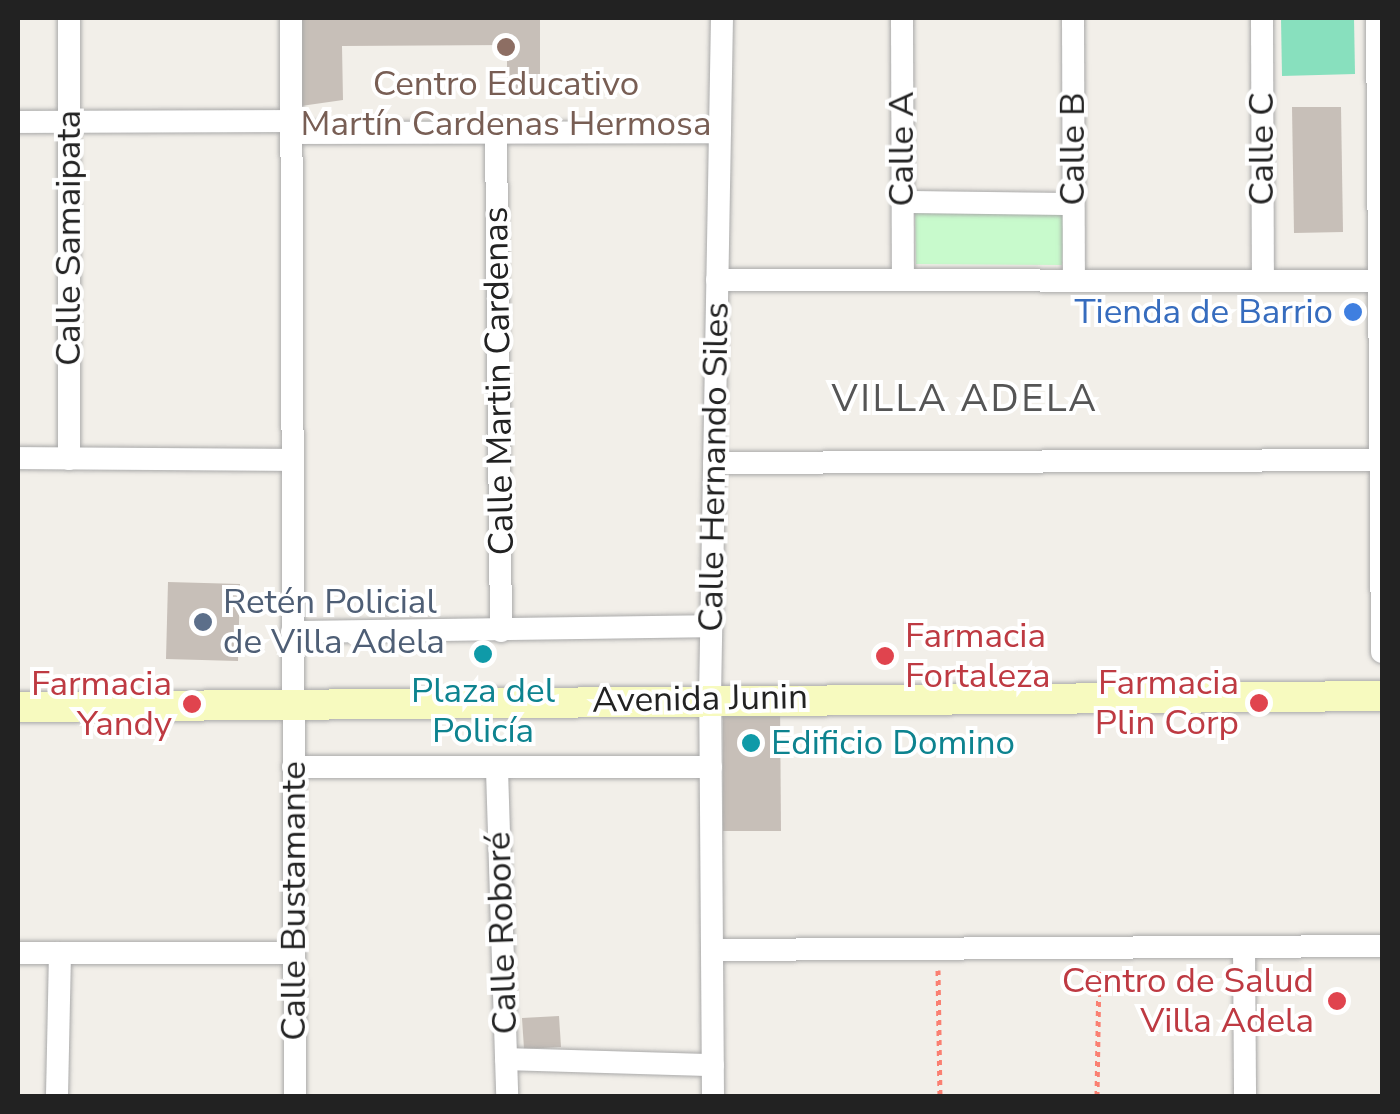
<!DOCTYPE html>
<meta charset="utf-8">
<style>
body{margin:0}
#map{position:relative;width:1400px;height:1114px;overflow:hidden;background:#f2efe9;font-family:"Nunito Sans",sans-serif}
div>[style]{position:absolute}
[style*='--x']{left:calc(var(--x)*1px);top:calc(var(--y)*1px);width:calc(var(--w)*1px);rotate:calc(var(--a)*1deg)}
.park>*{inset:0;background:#c8facc}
.pitch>*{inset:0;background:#88e0be}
.building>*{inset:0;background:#c7bfb8}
.path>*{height:5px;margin-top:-2.5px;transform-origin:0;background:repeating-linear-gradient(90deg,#fa8072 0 5px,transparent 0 10px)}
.roads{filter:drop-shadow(0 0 2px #a9a9a9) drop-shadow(0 0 2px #a9a9a9)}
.street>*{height:22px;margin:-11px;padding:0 11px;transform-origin:11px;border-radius:11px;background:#fff}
.secondary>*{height:30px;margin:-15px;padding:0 15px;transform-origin:15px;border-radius:15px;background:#f7fabf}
.dots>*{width:28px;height:28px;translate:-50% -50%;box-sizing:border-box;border:5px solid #fff;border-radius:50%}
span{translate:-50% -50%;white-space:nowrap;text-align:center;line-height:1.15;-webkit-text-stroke:8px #fff;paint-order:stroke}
.education-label{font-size:35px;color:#785e54}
.street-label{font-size:35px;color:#222}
.shop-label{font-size:35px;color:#366cbe}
.right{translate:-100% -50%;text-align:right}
.service-label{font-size:35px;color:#4e5e75}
.left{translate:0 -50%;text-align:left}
.health-label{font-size:35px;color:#be3a42}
.culture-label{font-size:35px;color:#0d838f}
.neighbourhood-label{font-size:38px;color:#555;letter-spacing:2.5px}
.frame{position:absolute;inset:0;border:20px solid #222;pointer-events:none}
</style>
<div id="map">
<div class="park">
<i style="clip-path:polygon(915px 213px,1065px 213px,1062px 265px,916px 264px)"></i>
</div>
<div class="pitch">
<i style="clip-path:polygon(1281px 18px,1354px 18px,1355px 74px,1282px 76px)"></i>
</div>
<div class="building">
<i style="clip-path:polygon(302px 18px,540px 18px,540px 91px,507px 91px,507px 45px,342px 46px,343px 100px,301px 106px)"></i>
<i style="clip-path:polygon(1292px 107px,1341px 107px,1343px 232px,1294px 233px)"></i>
<i style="clip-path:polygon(168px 582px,240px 584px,238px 661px,166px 659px)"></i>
<i style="clip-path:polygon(780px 700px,781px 831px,723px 831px,723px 701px)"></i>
<i style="clip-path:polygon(559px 1016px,561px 1047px,524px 1049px,522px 1018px)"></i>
</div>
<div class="path">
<i style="--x:938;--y:970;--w:126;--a:89.1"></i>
<i style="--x:1097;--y:1096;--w:126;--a:-89.1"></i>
</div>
<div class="roads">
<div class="street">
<i style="--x:291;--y:18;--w:1078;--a:89.79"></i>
<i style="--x:902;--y:18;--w:262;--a:89.8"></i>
<i style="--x:1073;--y:18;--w:262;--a:89.8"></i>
<i style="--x:1262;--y:18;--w:263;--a:89.8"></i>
<i style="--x:1377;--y:18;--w:634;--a:89.55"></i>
<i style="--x:18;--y:122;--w:273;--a:-0.2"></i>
<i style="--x:496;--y:131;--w:500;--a:89.43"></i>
<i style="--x:291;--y:133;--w:429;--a:-0.1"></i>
<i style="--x:903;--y:202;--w:170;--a:0.7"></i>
<i style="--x:717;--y:280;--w:661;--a:0.09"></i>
<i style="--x:18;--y:458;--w:274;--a:0.4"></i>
<i style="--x:69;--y:459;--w:441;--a:-90"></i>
<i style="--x:714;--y:463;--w:668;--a:-0.26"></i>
<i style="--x:292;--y:632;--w:419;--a:-0.8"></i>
<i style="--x:293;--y:767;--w:418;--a:0"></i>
<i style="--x:497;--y:770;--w:326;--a:88.2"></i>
<i style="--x:1244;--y:947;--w:149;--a:89.6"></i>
<i style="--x:712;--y:950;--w:670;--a:-0.34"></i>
<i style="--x:18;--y:953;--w:276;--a:0"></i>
<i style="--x:506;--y:1059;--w:207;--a:1.7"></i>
<i style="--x:57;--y:1096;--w:143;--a:-88.8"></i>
<i style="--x:713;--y:1096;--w:398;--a:-90.4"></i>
<i style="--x:710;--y:698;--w:680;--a:-88.99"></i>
</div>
<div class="secondary">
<i style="--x:18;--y:707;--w:1364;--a:-0.46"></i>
</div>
</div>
<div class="dots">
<i style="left:506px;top:47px;background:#8d6e63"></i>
<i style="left:1353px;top:312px;background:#3f7fe0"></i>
<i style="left:203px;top:622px;background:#5c6f8a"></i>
<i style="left:483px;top:654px;background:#0f9aa8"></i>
<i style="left:885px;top:656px;background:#e0444e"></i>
<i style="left:1259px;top:703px;background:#e0444e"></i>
<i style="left:192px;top:704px;background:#e0444e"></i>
<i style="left:751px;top:743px;background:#0f9aa8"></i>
<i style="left:1337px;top:1001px;background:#e0444e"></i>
</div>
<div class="education-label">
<span style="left:506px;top:104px">Centro Educativo<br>Martín Cardenas Hermosa</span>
</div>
<div class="street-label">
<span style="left:902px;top:149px;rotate:-90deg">Calle A</span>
<span style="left:1073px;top:149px;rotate:-90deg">Calle B</span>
<span style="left:1262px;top:149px;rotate:-90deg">Calle C</span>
<span style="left:69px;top:238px;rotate:-90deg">Calle Samaipata</span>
<span style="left:499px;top:381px;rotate:-91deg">Calle Martin Cardenas</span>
<span style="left:714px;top:467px;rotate:-89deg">Calle Hernando Siles</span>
<span style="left:700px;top:699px;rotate:-1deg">Avenida Junin</span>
<span style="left:294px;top:901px;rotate:-90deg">Calle Bustamante</span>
<span style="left:502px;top:933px;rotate:-92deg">Calle Roboré</span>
</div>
<div class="shop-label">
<span class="right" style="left:1333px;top:312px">Tienda de Barrio</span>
</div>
<div class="service-label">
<span class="left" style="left:223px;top:622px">Retén Policial<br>de Villa Adela</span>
</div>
<div class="health-label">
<span class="left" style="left:905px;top:656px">Farmacia<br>Fortaleza</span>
<span class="right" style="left:1239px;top:703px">Farmacia<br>Plin Corp</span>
<span class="right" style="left:172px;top:704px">Farmacia<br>Yandy</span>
<span class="right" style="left:1314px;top:1001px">Centro de Salud<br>Villa Adela</span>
</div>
<div class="culture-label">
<span style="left:483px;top:711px">Plaza del<br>Policía</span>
<span class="left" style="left:771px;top:743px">Edificio Domino</span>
</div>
<div class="neighbourhood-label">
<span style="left:965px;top:399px">VILLA ADELA</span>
</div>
<div class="frame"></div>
</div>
